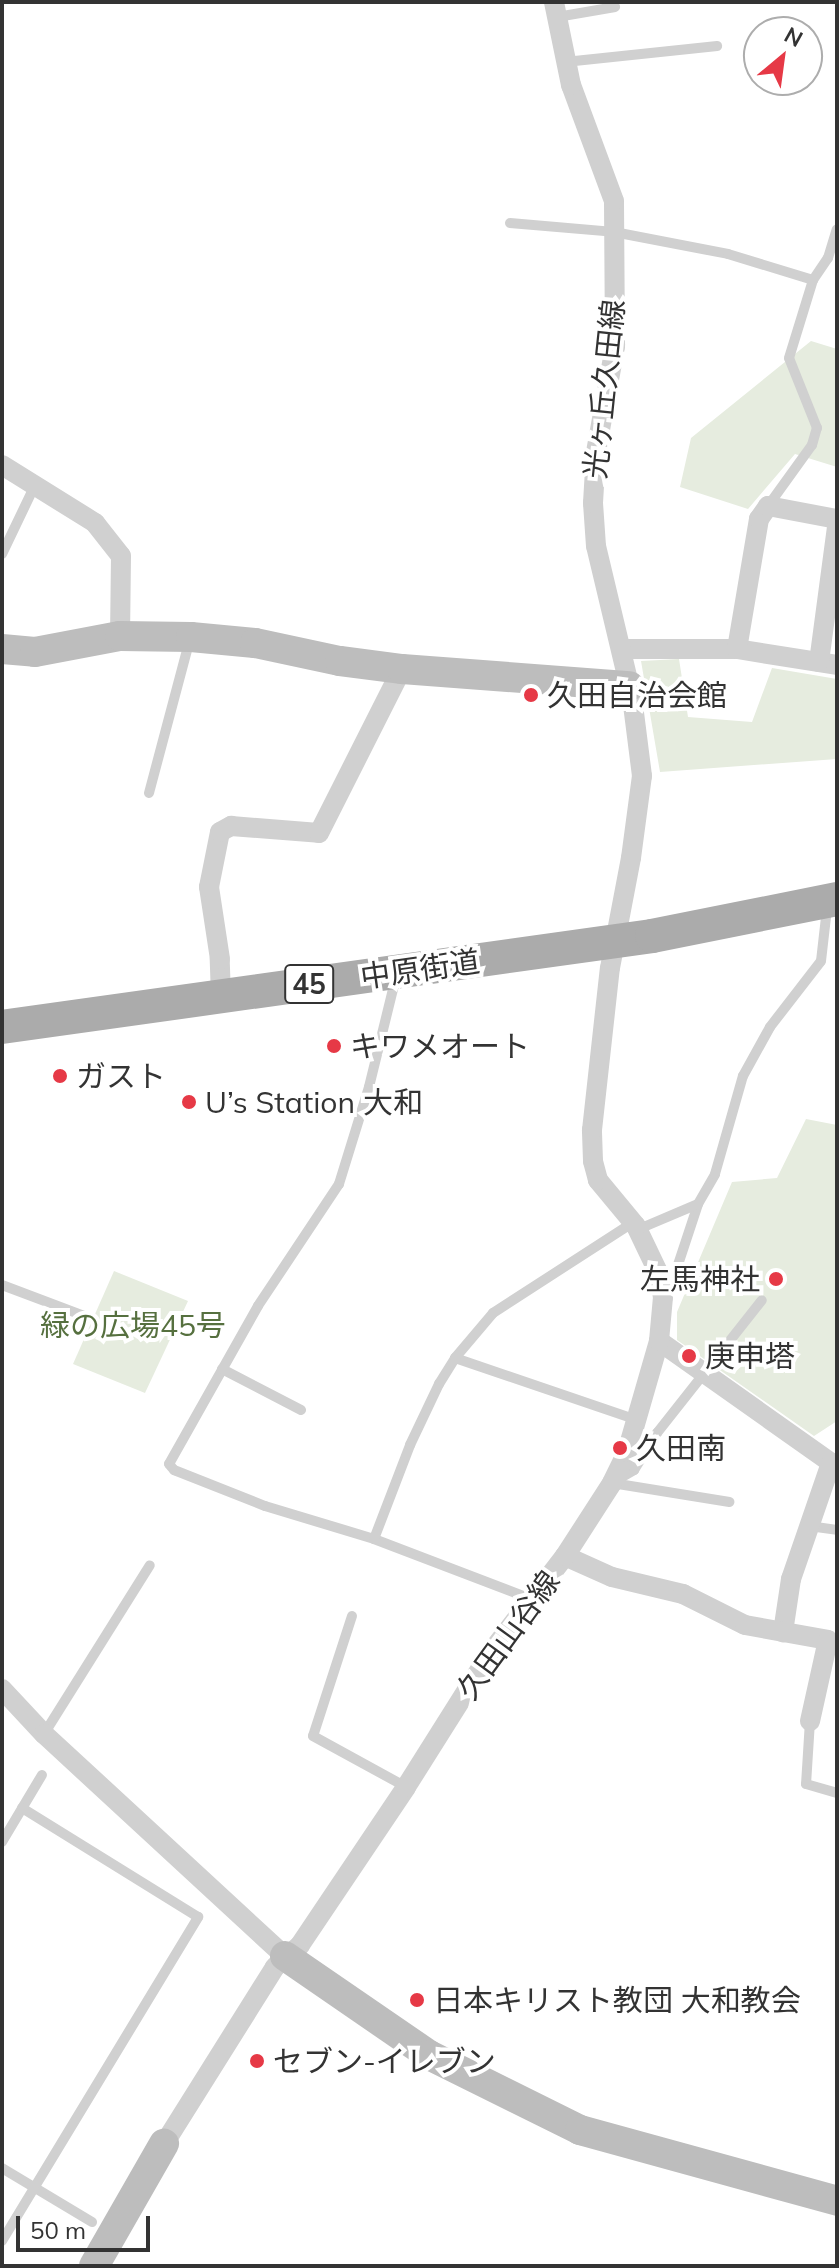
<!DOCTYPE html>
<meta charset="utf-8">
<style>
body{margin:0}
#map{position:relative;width:839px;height:2268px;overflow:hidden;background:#fff;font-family:Mulish,"Noto Sans JP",sans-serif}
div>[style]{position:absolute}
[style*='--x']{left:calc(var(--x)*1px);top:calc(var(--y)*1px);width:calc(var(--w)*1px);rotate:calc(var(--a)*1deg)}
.green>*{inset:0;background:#e6ecdf}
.lane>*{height:10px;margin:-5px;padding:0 5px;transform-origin:5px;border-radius:5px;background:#d0d0d0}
.street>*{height:20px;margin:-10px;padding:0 10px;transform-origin:10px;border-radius:10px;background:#d0d0d0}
.secondary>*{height:30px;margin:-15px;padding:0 15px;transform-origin:15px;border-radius:15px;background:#bdbdbd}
.primary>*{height:34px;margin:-17px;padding:0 17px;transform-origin:17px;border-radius:17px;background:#ababab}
.dots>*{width:22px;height:22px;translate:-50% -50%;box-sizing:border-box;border:4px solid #fff;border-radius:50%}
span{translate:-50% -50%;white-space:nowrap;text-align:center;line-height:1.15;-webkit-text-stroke:8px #fff;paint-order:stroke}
.shield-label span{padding:2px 6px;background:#fff;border:2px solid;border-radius:6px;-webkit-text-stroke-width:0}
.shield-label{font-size:28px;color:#333;font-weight:700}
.street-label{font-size:30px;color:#333}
.poi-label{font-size:30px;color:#333}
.left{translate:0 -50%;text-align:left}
.right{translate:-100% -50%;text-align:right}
.park-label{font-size:30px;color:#56703f}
.frame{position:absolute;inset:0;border:4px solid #333;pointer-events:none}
.north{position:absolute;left:743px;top:16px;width:80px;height:80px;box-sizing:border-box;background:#fff;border:2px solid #adadad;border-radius:50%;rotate:29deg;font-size:22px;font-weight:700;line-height:32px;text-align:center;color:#333}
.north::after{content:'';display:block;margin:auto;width:28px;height:36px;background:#e63946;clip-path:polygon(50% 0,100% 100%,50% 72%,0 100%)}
.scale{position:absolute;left:16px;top:2216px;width:134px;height:36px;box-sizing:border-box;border:4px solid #333;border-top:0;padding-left:10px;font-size:24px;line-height:28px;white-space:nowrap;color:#333;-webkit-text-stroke:6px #fff;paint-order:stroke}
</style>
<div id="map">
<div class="green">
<i style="clip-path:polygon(811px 341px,837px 349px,837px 467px,795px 454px,748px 509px,680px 487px,691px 438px)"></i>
<i style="clip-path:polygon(679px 659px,688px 717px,752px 722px,772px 668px,837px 679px,837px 759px,660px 772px,641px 661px)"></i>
<i style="clip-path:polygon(806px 1119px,837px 1125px,837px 1421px,814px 1436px,677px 1340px,677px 1312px,732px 1182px,777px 1178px)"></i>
<i style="clip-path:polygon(114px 1271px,188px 1301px,145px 1393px,73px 1364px)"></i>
</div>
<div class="lane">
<i style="--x:557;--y:17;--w:59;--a:-9.8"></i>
<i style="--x:565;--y:62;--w:153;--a:-6"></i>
<i style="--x:510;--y:223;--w:104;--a:4.9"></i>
<i style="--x:614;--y:232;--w:116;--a:10.9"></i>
<i style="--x:728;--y:254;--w:89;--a:17"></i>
<i style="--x:768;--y:506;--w:75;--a:-54.2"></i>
<i style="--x:812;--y:445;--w:18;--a:-74"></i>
<i style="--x:817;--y:428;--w:75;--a:-111.8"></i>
<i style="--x:789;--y:358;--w:82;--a:-72.9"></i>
<i style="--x:813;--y:280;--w:27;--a:-56"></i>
<i style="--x:828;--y:258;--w:30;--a:-73"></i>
<i style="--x:2;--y:554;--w:76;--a:-64.4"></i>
<i style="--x:149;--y:793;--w:159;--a:-75.1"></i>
<i style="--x:396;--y:977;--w:113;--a:103.8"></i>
<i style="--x:369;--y:1087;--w:102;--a:107.2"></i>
<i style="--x:339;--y:1184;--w:146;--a:123.6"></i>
<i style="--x:258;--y:1306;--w:181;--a:119.4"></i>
<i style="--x:169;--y:1464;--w:8;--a:50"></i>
<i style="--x:174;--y:1470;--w:98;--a:21.6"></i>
<i style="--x:265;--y:1506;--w:114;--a:16.8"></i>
<i style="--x:374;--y:1539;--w:168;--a:20.9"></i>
<i style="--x:2;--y:1285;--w:94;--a:20.6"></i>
<i style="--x:667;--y:1298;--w:99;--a:-71.7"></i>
<i style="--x:698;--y:1204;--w:34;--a:-60"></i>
<i style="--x:715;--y:1174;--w:102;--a:-74.1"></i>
<i style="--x:743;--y:1076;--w:56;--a:-61.1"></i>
<i style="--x:770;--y:1027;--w:83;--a:-52.3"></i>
<i style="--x:821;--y:961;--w:53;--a:-83.5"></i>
<i style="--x:455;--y:1358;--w:192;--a:18.8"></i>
<i style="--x:222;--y:1369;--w:89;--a:27.4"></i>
<i style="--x:617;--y:1480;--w:20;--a:-30"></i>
<i style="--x:634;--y:1470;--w:44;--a:-58.1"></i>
<i style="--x:657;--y:1433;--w:169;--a:-51.7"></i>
<i style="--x:612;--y:1483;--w:119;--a:9.2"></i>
<i style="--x:809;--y:1526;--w:28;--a:8"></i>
<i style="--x:374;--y:1539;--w:101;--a:-69"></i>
<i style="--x:410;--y:1445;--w:68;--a:-64.6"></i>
<i style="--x:439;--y:1384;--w:31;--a:-58"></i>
<i style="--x:455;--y:1358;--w:59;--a:-49.8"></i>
<i style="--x:493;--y:1313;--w:158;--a:-32.9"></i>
<i style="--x:626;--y:1227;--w:20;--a:-3"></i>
<i style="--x:646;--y:1226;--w:56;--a:-22.9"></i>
<i style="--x:352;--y:1616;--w:126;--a:108"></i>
<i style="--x:313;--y:1736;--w:106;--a:28.7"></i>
<i style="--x:810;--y:1721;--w:63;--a:93.6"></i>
<i style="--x:806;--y:1784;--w:32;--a:16"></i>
<i style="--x:44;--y:1734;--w:199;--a:-57.9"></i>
<i style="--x:2;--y:1842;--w:78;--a:-59.2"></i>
<i style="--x:2;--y:2168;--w:105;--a:31"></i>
<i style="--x:2;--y:2241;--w:379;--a:-58.8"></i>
<i style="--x:198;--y:1917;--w:207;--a:-148.2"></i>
</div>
<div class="street">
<i style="--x:2;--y:465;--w:110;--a:31.9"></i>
<i style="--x:95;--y:523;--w:42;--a:51.8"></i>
<i style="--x:121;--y:556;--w:80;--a:90.7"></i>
<i style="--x:622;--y:649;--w:115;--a:0"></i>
<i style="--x:737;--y:649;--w:101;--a:9.1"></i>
<i style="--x:737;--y:649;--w:132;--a:-80.4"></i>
<i style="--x:759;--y:519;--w:16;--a:-55"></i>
<i style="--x:768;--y:506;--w:70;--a:10.7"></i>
<i style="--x:819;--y:662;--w:136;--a:-82.4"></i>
<i style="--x:221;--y:997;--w:38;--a:-92"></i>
<i style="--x:220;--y:959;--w:73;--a:-98.7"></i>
<i style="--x:209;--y:887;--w:56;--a:-78.7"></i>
<i style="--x:220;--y:832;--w:13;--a:-29"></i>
<i style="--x:231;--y:826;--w:88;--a:4.5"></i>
<i style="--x:319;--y:833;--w:184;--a:-63.2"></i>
<i style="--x:659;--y:1341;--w:211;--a:35.3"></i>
<i style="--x:831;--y:1463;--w:123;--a:109"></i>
<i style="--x:791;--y:1579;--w:54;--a:98.6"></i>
<i style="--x:565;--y:1556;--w:51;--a:24.1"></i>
<i style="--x:612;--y:1577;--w:73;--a:13.5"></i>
<i style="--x:683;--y:1594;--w:69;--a:26.6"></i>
<i style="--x:745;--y:1625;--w:84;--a:10.2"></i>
<i style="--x:828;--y:1640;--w:83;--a:102.5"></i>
<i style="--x:2;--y:1689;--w:62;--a:47"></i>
<i style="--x:44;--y:1734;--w:328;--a:42.7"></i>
<i style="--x:164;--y:2144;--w:209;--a:-57.9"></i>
<i style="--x:275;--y:1967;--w:33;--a:-41"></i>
<i style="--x:300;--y:1945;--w:190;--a:-56.1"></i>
<i style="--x:406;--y:1787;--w:160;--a:-57.8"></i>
<i style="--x:491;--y:1652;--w:121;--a:-52.4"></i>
<i style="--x:565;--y:1556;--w:87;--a:-57.2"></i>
<i style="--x:612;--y:1483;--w:34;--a:-64"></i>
<i style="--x:627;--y:1452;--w:116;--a:-73.9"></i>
<i style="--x:659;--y:1341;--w:44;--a:-84.8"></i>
<i style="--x:663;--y:1297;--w:25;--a:-101"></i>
<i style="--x:658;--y:1272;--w:51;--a:-115.6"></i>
<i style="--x:636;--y:1226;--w:60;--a:-129.6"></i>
<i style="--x:598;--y:1180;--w:20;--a:-105"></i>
<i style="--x:593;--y:1161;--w:31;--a:-92"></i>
<i style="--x:592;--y:1130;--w:163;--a:-83.7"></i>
<i style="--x:610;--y:968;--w:112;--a:-79.2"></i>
<i style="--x:631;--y:858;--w:83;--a:-82.4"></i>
<i style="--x:642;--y:776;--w:80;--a:-97.2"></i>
<i style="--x:632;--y:697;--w:155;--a:-103.4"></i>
<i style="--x:596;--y:546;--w:43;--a:-94"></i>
<i style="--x:593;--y:503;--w:51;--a:-86.6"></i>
<i style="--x:596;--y:452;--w:108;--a:-79.8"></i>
<i style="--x:615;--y:346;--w:145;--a:-90.4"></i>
<i style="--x:614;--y:201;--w:124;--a:-110.3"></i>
<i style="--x:571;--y:85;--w:85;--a:-101.6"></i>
</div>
<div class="secondary">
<i style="--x:2;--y:649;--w:33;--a:5"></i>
<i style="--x:35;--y:652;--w:86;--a:-10.7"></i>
<i style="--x:120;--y:636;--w:71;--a:0.8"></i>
<i style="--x:191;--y:637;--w:64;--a:5.4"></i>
<i style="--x:255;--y:643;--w:87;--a:12"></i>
<i style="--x:340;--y:661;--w:63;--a:7.4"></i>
<i style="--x:402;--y:669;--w:228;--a:4.3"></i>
<i style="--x:285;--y:1956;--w:175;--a:34.5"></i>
<i style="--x:429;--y:2055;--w:169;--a:26.4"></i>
<i style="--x:580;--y:2130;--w:267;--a:15.4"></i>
<i style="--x:94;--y:2266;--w:141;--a:-60.2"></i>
</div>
<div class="primary">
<i style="--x:2;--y:1027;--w:656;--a:-7.97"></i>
<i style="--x:652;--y:936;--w:189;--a:-11.3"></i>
</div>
<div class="dots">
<i style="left:531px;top:695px;background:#e63946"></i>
<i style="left:334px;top:1046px;background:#e63946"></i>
<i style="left:60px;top:1076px;background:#e63946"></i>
<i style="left:189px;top:1102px;background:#e63946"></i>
<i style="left:776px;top:1279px;background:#e63946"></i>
<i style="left:689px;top:1356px;background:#e63946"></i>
<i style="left:620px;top:1448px;background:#e63946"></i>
<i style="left:417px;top:2000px;background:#e63946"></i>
<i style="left:257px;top:2061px;background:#e63946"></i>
</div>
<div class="shield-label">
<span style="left:309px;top:984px">45</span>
</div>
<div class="street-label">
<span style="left:604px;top:389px;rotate:-84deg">光ヶ丘久田線</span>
<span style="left:420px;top:969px;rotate:-8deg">中原街道</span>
<span style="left:508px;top:1635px;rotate:-54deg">久田山谷線</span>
</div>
<div class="poi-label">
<span class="left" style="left:547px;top:695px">久田自治会館</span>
<span class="left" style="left:350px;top:1046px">キワメオート</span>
<span class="left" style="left:76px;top:1076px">ガスト</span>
<span class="left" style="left:205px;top:1102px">U’s Station 大和</span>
<span class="right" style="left:760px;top:1279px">左馬神社</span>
<span class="left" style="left:705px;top:1356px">庚申塔</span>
<span class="left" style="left:636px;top:1448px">久田南</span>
<span class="left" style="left:433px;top:2000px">日本キリスト教団 大和教会</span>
<span class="left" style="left:273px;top:2061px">セブン-イレブン</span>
</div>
<div class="park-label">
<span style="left:133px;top:1325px">緑の広場45号</span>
</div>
<div class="frame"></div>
<div class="north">N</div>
<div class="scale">50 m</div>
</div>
